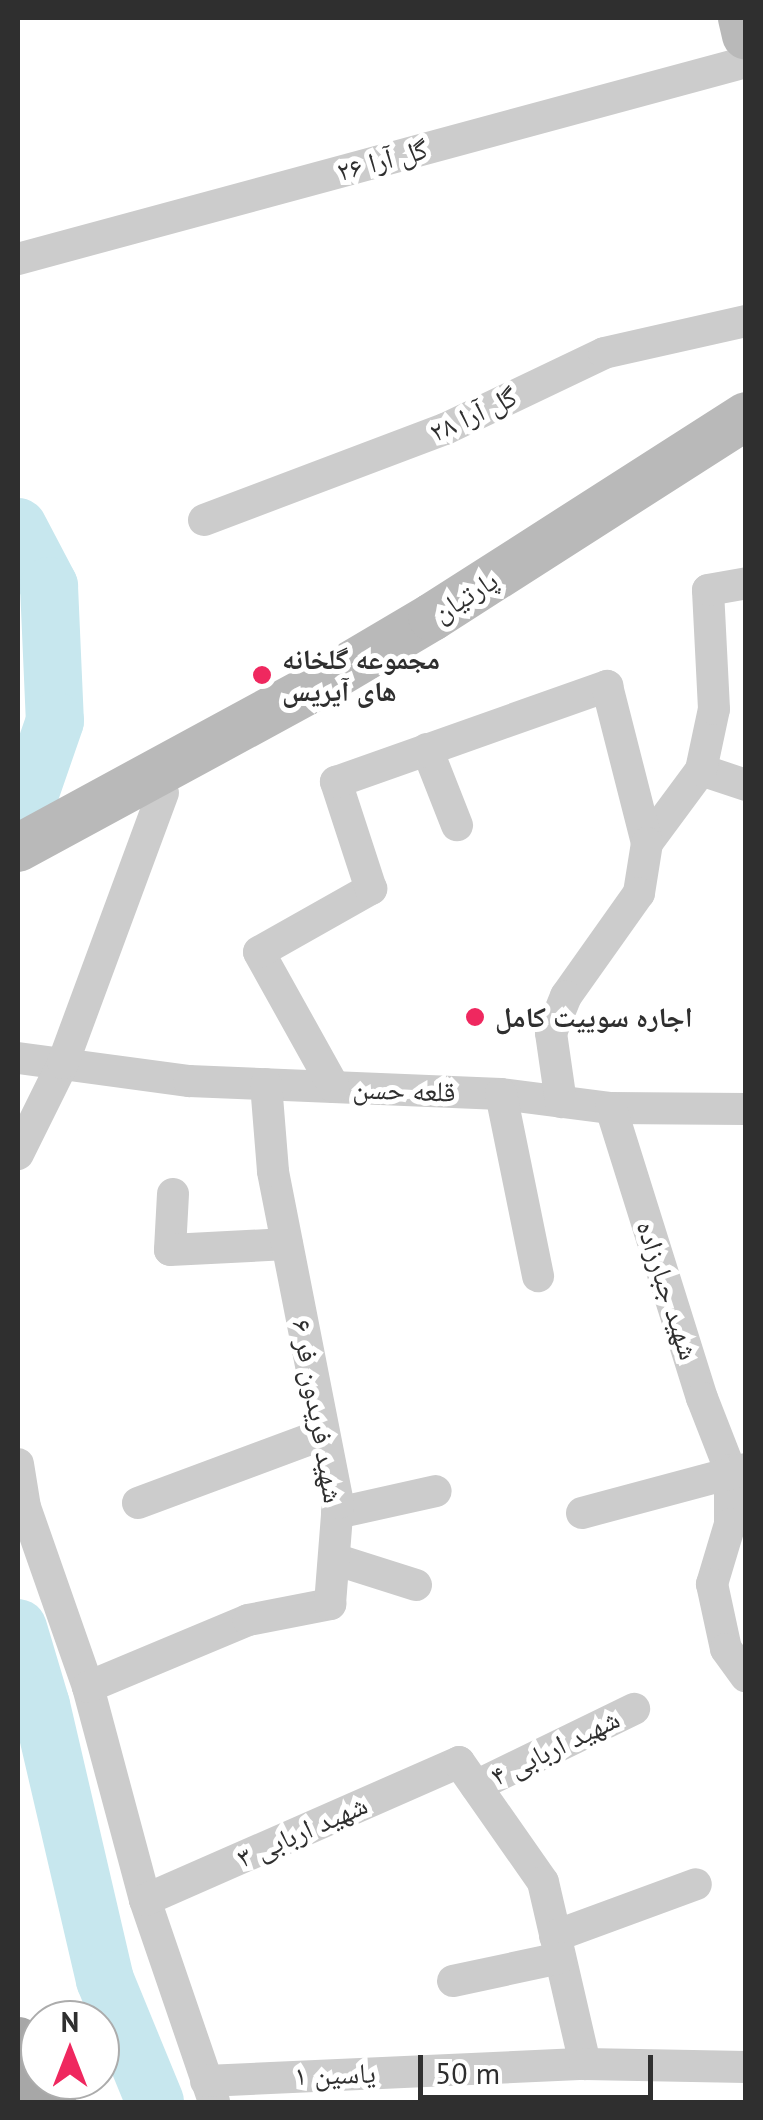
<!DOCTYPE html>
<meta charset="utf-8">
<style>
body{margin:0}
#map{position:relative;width:763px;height:2120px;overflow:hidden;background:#fff;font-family:"PT Sans","Noto Naskh Arabic",sans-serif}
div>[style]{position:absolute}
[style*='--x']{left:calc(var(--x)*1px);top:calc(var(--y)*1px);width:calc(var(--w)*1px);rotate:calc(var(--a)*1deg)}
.river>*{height:58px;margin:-29px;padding:0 29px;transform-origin:29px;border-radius:29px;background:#c7e7ee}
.street>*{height:32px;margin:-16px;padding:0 16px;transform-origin:16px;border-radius:16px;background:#ccc}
.secondary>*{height:48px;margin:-24px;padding:0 24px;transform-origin:24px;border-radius:24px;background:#b9b9b9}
.primary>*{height:52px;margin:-26px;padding:0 26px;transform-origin:26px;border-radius:26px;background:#a7a7a7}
.dots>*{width:28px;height:28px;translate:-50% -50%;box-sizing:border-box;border:5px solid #fff;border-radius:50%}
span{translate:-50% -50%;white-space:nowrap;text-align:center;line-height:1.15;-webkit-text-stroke:10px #fff;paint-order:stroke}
.street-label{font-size:28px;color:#2f2f2f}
.poi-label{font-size:28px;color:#2f2f2f;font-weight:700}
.left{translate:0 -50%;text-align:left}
.frame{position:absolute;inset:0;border:20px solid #2f2f2f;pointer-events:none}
.north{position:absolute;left:20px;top:2000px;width:100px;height:100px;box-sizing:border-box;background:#fff;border:2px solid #acacac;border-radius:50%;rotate:0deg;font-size:28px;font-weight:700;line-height:40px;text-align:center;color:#2f2f2f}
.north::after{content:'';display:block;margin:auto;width:35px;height:45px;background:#ef285f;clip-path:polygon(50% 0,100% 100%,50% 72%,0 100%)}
.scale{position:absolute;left:418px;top:2055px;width:235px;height:45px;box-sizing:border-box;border:5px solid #2f2f2f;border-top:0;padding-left:12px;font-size:30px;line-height:35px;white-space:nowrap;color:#2f2f2f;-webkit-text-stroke:8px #fff;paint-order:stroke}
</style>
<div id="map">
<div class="river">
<i style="--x:18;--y:527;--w:67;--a:62.3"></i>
<i style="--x:49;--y:586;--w:135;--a:87.5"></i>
<i style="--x:55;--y:721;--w:113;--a:109.1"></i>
<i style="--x:18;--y:1628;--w:80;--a:73.4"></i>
<i style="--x:41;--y:1705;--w:282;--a:76.9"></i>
<i style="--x:105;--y:1980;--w:132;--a:67.7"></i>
</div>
<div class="street">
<i style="--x:18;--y:259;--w:754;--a:-15.14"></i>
<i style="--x:204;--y:520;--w:258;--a:-20.7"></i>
<i style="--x:445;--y:429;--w:176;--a:-25.5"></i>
<i style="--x:604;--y:353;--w:146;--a:-12.7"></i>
<i style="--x:427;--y:749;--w:82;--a:68.5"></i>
<i style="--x:701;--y:770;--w:47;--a:18.4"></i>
<i style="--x:647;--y:843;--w:91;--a:-53.5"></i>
<i style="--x:701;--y:770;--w:62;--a:-78"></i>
<i style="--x:714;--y:709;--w:119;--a:-92.9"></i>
<i style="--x:708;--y:590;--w:39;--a:-10"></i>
<i style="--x:18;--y:1058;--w:173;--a:7.7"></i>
<i style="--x:189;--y:1081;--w:312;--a:2.4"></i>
<i style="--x:501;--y:1094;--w:111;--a:7.3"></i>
<i style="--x:611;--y:1108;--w:135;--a:0.4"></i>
<i style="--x:334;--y:1087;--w:154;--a:-119.1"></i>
<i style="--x:259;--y:952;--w:129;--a:-29.4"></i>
<i style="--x:371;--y:889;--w:113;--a:-108.1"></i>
<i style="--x:336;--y:782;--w:288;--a:-19.5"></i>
<i style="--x:607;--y:686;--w:162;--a:75.7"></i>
<i style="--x:647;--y:843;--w:51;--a:99.1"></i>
<i style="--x:639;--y:893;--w:126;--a:125.3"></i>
<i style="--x:566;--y:996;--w:40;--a:112"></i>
<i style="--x:551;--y:1033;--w:70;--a:81.8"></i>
<i style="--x:501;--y:1094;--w:186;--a:78.5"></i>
<i style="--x:611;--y:1108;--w:304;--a:72.6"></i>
<i style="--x:702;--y:1398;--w:77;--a:68.7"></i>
<i style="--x:730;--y:1470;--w:54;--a:90"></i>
<i style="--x:730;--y:1524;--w:63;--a:106.7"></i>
<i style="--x:712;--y:1584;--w:66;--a:77.8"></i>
<i style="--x:726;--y:1649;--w:34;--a:54"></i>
<i style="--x:18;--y:1154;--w:102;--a:-63.7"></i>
<i style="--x:63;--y:1063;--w:288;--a:-69.7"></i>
<i style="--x:173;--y:1194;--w:56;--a:93.1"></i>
<i style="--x:170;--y:1250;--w:117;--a:-2.9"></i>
<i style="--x:18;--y:1464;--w:44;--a:80.8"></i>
<i style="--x:25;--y:1507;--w:191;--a:70.7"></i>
<i style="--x:88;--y:1687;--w:220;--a:75"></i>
<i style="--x:145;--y:1900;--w:213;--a:71.1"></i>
<i style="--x:138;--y:1503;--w:198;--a:-20.4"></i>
<i style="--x:337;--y:1513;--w:101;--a:-12.5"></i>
<i style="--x:582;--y:1513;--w:170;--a:-15"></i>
<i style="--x:334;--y:1559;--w:86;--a:17.6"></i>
<i style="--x:88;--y:1687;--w:173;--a:-22.7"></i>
<i style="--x:248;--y:1620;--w:84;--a:-11"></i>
<i style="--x:330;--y:1604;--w:101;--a:-85.5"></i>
<i style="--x:338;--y:1503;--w:338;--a:-101.1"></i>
<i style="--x:273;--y:1171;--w:87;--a:-94.6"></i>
<i style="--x:476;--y:1786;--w:176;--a:-26"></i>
<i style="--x:145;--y:1900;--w:343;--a:-23.7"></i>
<i style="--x:459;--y:1762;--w:146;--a:55"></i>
<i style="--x:543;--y:1882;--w:187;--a:77"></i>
<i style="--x:555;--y:1936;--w:150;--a:-20.2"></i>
<i style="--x:453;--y:1981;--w:109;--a:-12.1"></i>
<i style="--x:206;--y:2081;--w:379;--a:-2.6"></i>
<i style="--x:585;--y:2064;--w:161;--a:1.1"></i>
</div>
<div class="secondary">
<i style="--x:742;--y:18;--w:18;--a:77"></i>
<i style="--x:18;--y:848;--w:329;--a:-28.5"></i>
<i style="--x:307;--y:691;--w:145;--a:-30.6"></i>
<i style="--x:432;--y:617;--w:373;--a:-32.6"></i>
</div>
<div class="primary">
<i style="--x:18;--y:2043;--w:67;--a:61.5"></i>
</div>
<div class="dots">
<i style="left:262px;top:675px;background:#ef285f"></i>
<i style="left:475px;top:1017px;background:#ef285f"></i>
</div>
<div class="street-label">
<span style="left:382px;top:160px;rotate:-15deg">۲۶ گل آرا</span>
<span style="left:473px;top:414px;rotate:-25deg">۲۸ گل آرا</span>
<span style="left:465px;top:596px;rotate:-32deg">پارتیان</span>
<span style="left:404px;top:1090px;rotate:2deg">قلعه حسن</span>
<span style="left:668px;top:1290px;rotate:72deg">شهید جبارزاده</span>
<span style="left:318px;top:1411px;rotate:80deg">شهید فریدون فر ۶</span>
<span style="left:555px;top:1747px;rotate:-26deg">شهید اربابی ۴</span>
<span style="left:302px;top:1831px;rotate:-24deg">شهید اربابی ۳</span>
<span style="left:335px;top:2074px;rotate:-2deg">یاسین ۱</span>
</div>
<div class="poi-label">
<span class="left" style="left:282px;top:675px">مجموعه گلخانه<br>های آیریس</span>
<span class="left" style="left:495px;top:1017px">اجاره سوییت کامل</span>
</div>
<div class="frame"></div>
<div class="north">N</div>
<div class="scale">50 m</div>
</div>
